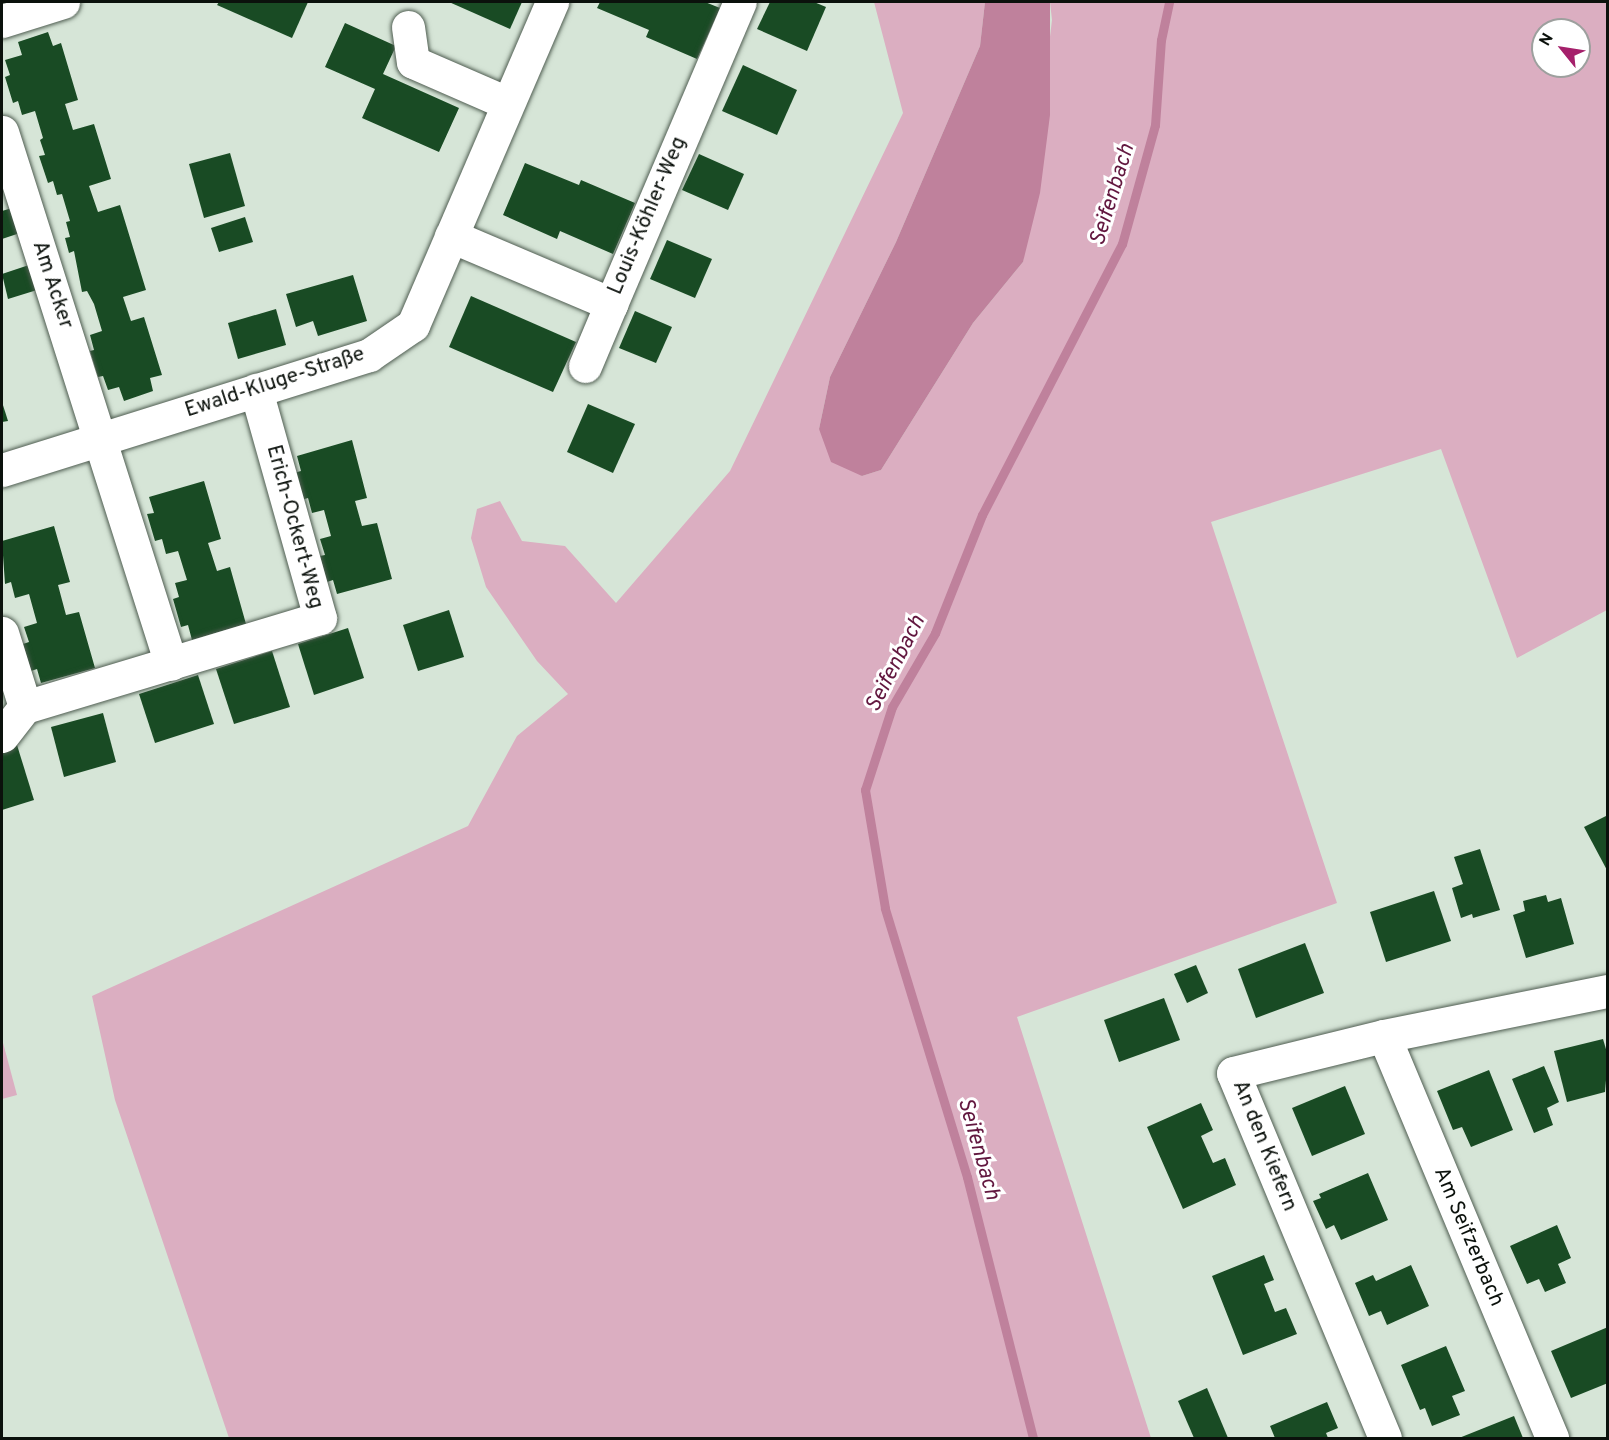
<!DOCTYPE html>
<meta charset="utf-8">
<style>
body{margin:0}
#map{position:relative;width:1609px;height:1440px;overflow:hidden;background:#d6e5d7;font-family:Overpass,sans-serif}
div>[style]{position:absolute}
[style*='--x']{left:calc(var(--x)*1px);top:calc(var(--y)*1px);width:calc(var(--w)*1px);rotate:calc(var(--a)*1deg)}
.green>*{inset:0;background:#dbaec1}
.water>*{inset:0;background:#bf819c}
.stream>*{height:9px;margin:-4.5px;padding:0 4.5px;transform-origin:4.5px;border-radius:4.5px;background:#bf819c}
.building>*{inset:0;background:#194b24}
.roads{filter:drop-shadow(0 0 2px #4f5d51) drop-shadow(0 0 2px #4f5d51)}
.minor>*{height:33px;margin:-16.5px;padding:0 16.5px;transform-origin:16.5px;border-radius:16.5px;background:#fff}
span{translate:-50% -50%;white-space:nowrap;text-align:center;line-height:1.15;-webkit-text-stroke:6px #fff;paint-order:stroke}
.street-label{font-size:21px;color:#0b110c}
.water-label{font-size:22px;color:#62173f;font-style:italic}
.frame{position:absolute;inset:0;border:3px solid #0b110c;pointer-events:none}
.north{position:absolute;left:1531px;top:18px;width:60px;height:60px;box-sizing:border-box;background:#fff;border:2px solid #9da09e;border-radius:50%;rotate:300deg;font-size:16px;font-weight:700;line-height:24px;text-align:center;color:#0b110c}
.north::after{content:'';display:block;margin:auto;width:21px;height:27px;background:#a5206b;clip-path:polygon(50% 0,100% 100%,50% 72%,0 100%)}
</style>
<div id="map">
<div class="green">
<i style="clip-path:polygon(evenodd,874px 2px,985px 2px,980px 46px,896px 242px,830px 377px,819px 429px,862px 476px,881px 470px,973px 323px,1023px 262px,1052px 20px,1050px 2px,1607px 2px,1607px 610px,1517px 658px,1441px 449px,1211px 522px,1337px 903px,1017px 1017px,1151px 1438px,229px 1438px,115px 1100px,92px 996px,468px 826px,517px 736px,568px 694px,537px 661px,486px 587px,471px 538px,477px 509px,500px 501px,522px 541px,565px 546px,616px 603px,730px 471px,903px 113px,874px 2px,1543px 30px,1579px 30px,1579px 66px,1543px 66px,1543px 30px)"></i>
<i style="clip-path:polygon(2px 1039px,17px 1095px,2px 1099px)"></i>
</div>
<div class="water">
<i style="clip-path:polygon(985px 2px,1050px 2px,1050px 115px,1040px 193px,1023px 262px,973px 323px,881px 470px,862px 476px,831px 462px,819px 429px,830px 377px,896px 242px,980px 46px)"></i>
</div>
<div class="stream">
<i style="--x:1033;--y:1438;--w:269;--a:-104.2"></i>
<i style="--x:967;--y:1177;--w:281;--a:-107"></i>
<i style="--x:885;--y:908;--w:120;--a:-99.6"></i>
<i style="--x:865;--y:790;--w:87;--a:-72"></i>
<i style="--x:892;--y:707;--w:86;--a:-59.8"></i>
<i style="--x:935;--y:633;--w:127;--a:-68.3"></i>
<i style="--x:982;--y:515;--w:305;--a:-62.7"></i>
<i style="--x:1122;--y:244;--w:123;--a:-74.5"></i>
<i style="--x:1155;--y:125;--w:85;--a:-86"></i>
<i style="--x:1161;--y:40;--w:39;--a:-78"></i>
</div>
<div class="building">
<i style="clip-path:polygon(219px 2px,308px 2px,292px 38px,217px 5px)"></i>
<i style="clip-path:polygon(449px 2px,522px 2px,510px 29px)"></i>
<i style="clip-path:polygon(600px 2px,705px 2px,720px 8px,697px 59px,646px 37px,649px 30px,597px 8px)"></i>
<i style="clip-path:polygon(770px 2px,814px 2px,826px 7px,807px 51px,757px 29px)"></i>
<i style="clip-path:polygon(345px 23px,396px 46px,383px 74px,459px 108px,439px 152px,362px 118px,375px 89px,325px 67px)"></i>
<i style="clip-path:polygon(48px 32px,53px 46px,61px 43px,78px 100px,65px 104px,73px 130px,94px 124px,111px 179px,89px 186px,98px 212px,120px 205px,146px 290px,123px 297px,131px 321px,144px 317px,162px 375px,150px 378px,153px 391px,124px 401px,119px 387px,108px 390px,103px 376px,98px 377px,90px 351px,94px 350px,90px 335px,102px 331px,94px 304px,87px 291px,82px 292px,74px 251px,69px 253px,65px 238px,70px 237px,66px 222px,70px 221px,62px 194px,57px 195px,53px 181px,48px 183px,39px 156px,45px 155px,40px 140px,43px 138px,35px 111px,22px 115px,18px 101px,13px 103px,5px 77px,10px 75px,5px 60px,22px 55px,18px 42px)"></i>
<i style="clip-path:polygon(743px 65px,797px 90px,777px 135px,722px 111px)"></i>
<i style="clip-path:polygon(230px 153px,245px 206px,204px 218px,189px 164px)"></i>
<i style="clip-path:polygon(699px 154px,744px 174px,728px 210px,682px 190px)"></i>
<i style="clip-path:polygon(525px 163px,579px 185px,581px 180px,635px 203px,613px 254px,560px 231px,557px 239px,503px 215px)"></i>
<i style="clip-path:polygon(12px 208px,20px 233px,2px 239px,2px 211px)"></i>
<i style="clip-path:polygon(245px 217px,253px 242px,219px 252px,211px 228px)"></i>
<i style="clip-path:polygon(667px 240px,712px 259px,695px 298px,650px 279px)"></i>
<i style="clip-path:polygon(29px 265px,37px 290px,8px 299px,2px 274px)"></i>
<i style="clip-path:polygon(353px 275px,367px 321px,318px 336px,313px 321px,296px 327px,286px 294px)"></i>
<i style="clip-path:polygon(471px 296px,576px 342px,553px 392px,449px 347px)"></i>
<i style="clip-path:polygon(276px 309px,286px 345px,238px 359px,228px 323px)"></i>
<i style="clip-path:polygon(635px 311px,672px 327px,656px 363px,619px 348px)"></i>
<i style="clip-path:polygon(2px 402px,8px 421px,2px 422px)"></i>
<i style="clip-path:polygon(588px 404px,635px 424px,613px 473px,567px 452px)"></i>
<i style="clip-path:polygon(352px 440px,367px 498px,355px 501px,362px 526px,377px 523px,392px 579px,337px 594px,333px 580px,327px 582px,320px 556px,325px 555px,320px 539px,331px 536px,324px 510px,312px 513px,308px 498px,301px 500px,294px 473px,301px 471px,297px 456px)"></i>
<i style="clip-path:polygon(204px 481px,221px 539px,208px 543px,217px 571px,230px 567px,246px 624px,192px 640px,188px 625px,181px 627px,173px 599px,179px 597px,175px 583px,187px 580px,178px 551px,166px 554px,162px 539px,155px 541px,147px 514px,154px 513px,149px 497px)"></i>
<i style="clip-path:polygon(54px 526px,70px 582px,58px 585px,66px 615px,79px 612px,95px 668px,41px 683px,37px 669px,31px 671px,23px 644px,29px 642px,24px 627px,37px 623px,29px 594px,15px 598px,11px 582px,5px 584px,2px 541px)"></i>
<i style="clip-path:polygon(449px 610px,464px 657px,418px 671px,403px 625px)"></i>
<i style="clip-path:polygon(348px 628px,364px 678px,314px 695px,298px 644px)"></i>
<i style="clip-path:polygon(272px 651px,290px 707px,234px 724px,216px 669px)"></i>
<i style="clip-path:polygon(198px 675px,214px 724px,155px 743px,139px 694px)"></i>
<i style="clip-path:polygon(103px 713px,116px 762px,64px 777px,51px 727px)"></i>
<i style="clip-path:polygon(17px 745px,34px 800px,2px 810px,2px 749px)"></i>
<i style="clip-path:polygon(1608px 815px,1608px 872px,1584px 827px)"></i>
<i style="clip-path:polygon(1480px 849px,1500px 910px,1473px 918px,1472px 914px,1461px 918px,1452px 888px,1463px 884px,1454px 857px)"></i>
<i style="clip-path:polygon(1434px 891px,1451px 941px,1386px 962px,1370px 912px)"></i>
<i style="clip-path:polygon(1546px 895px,1548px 902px,1561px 898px,1574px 944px,1526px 958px,1513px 915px,1525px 911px,1523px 901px)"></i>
<i style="clip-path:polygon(1305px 943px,1324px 993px,1256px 1018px,1238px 969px)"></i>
<i style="clip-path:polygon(1196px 965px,1208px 993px,1187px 1003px,1174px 974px)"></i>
<i style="clip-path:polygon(1164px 998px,1180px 1040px,1119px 1062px,1104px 1020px)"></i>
<i style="clip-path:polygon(1603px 1039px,1608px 1056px,1605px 1092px,1567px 1102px,1554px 1051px)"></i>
<i style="clip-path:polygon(1544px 1066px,1559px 1102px,1547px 1108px,1553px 1125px,1534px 1133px,1512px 1079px)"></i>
<i style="clip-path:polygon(1489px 1070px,1513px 1130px,1471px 1147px,1462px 1127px,1453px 1130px,1437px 1091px)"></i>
<i style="clip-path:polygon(1345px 1086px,1365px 1134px,1312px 1156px,1292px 1108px)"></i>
<i style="clip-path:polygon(1201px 1103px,1213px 1130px,1201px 1136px,1213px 1163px,1225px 1158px,1236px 1185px,1183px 1209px,1147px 1127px)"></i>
<i style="clip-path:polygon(1368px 1173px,1388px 1220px,1341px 1240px,1334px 1225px,1326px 1229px,1313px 1201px,1321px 1198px,1319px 1194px)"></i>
<i style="clip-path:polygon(1557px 1225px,1571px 1258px,1558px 1264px,1566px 1283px,1545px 1292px,1539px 1279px,1527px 1284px,1510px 1246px)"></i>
<i style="clip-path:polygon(1264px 1255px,1274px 1280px,1264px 1284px,1275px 1312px,1286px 1308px,1297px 1334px,1243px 1355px,1212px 1276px)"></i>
<i style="clip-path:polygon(1411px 1265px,1429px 1306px,1387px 1325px,1381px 1311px,1369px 1316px,1355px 1283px,1373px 1275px,1376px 1281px)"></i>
<i style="clip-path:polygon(1608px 1327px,1608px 1383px,1571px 1398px,1551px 1351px)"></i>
<i style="clip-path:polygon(1446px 1346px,1465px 1391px,1452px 1396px,1460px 1415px,1432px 1426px,1425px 1408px,1420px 1410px,1401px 1365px)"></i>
<i style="clip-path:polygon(1207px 1388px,1228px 1438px,1194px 1438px,1178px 1401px)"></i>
<i style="clip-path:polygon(1327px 1402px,1338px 1428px,1326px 1433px,1328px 1438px,1275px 1438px,1270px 1426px)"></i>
<i style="clip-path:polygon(1514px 1416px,1523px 1438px,1459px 1438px)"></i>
</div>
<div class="roads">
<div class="minor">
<i style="--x:2;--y:21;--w:64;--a:-17.3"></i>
<i style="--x:408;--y:27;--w:35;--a:82"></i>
<i style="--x:413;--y:62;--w:103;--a:23.6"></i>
<i style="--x:2;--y:132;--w:558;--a:72.38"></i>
<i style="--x:451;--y:236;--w:174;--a:23"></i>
<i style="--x:611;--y:304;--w:328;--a:-66.9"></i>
<i style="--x:585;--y:366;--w:67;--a:-67.2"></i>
<i style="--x:2;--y:470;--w:385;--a:-17.4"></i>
<i style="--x:369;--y:355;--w:53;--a:-34.3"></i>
<i style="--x:413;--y:325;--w:352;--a:-66.7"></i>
<i style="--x:2;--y:633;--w:77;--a:72.7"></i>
<i style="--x:2;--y:736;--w:37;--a:-52"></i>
<i style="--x:25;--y:707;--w:308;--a:-16.8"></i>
<i style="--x:320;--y:618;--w:237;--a:-105.7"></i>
<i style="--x:1384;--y:1036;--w:436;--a:67.3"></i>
<i style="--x:1385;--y:1438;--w:395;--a:-112.6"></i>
<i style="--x:1233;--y:1073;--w:155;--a:-13.8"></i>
<i style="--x:1384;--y:1036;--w:228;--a:-11.4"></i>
</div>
</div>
<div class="street-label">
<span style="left:648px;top:216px;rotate:-67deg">Louis-Köhler-Weg</span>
<span style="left:52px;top:285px;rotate:72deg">Am Acker</span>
<span style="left:275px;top:383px;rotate:-18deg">Ewald-Kluge-Straße</span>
<span style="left:294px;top:527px;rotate:75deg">Erich-Ockert-Weg</span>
<span style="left:1264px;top:1146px;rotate:68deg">An den Kiefern</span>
<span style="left:1468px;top:1237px;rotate:67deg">Am Seifzerbach</span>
</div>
<div class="water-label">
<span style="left:1113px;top:195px;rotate:-73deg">Seifenbach</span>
<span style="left:896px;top:664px;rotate:-63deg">Seifenbach</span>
<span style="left:978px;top:1149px;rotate:74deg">Seifenbach</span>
</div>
<div class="frame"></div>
<div class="north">N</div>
</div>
